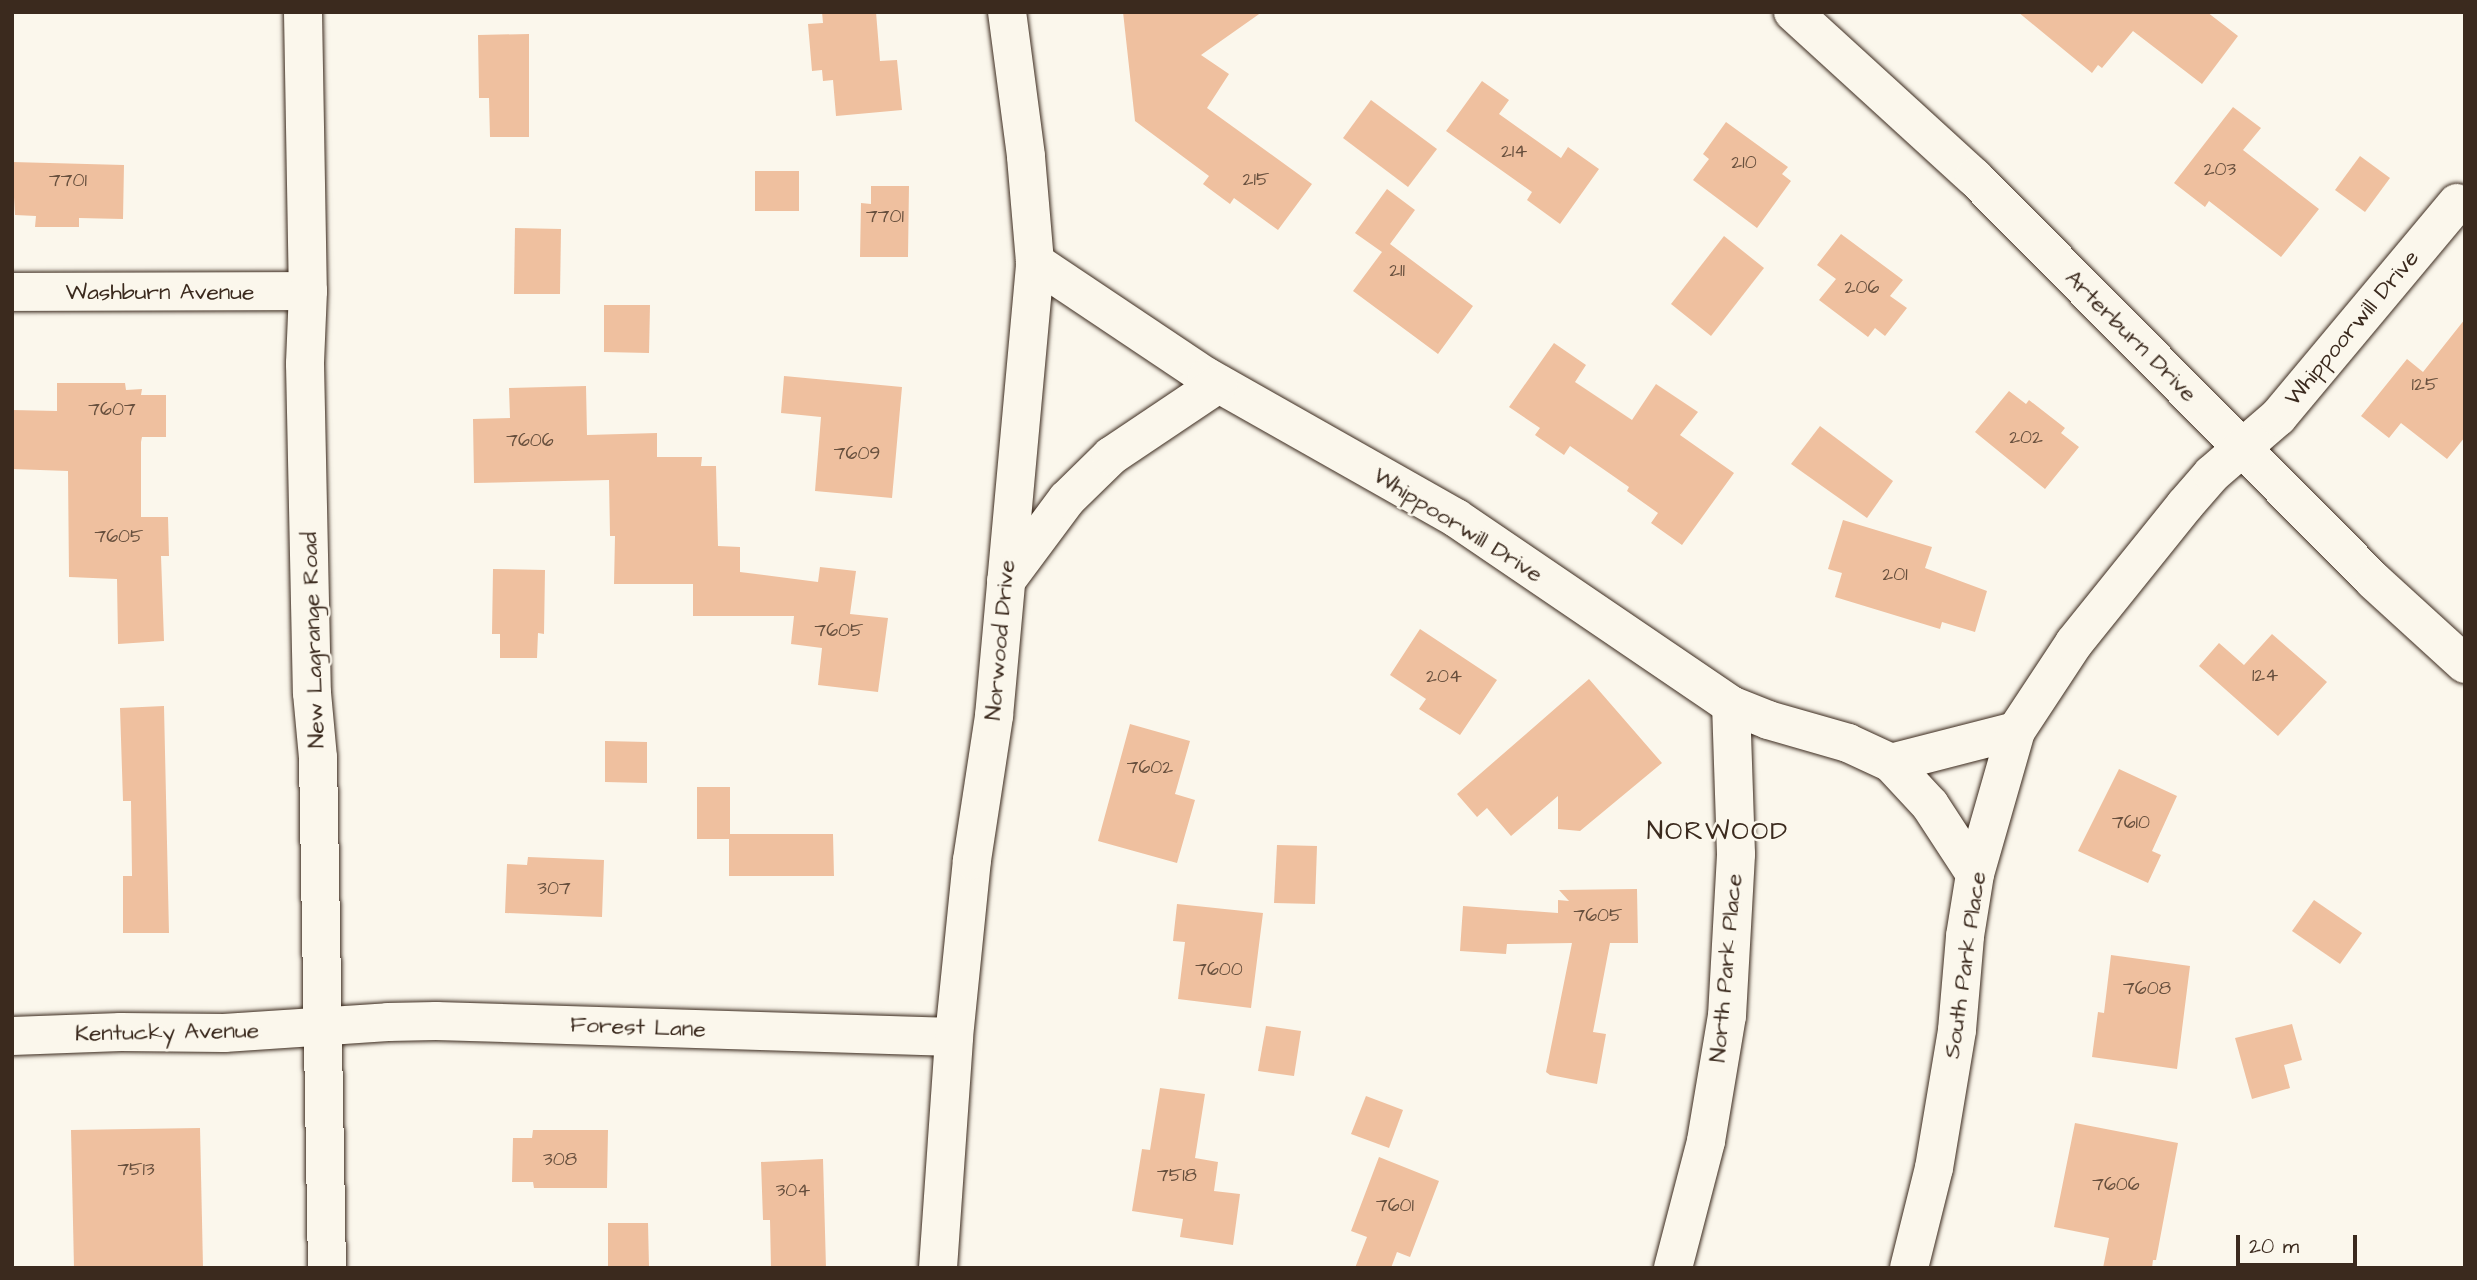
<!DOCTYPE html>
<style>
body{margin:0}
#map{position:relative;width:2477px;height:1280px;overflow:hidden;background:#fbf7ec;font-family:"Architects Daughter",sans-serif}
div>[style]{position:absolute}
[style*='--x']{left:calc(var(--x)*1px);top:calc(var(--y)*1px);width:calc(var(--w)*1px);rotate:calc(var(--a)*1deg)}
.building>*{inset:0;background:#efc09f}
.roads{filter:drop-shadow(0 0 2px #3b2a1e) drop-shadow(0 0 2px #3b2a1e)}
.minor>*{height:38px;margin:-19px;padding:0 19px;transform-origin:19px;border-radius:19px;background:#fbf7ec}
.tertiary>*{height:38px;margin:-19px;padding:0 19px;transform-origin:19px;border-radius:19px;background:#fbf7ec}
.secondary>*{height:38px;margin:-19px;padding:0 19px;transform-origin:19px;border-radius:19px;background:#fbf7ec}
span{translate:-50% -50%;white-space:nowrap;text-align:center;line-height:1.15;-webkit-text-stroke:5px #fbf7ec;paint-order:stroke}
.number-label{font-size:19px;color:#68503e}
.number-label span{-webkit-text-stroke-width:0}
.street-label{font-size:23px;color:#3b2a1e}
.quarter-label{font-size:26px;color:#3b2a1e;letter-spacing:2px}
.frame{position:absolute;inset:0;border:14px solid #3b2a1e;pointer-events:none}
.scale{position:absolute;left:2236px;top:1235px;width:121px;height:32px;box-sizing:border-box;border:4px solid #3b2a1e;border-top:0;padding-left:9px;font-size:21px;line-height:24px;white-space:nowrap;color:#3b2a1e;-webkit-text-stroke:5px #fbf7ec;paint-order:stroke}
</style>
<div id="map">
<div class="building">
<i style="clip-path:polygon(822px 12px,876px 12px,880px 61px,897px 60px,902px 110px,836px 116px,833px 80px,823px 81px,822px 70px,812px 71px,808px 24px,823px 23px)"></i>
<i style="clip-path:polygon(1123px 12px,1262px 12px,1201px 55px,1229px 74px,1207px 108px,1312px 184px,1278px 230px,1234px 198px,1230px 204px,1203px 184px,1209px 176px,1135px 121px)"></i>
<i style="clip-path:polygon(2018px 12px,2207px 12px,2238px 36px,2202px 84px,2133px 31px,2102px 68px,2098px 65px,2092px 73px)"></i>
<i style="clip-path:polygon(529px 34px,529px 137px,490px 137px,489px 98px,479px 98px,478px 35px)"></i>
<i style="clip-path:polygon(1482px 81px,1509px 100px,1499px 114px,1561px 158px,1568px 147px,1599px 169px,1560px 224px,1527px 200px,1532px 192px,1446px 131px)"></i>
<i style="clip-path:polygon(1371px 100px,1437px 149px,1408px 187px,1343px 138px)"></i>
<i style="clip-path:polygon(2233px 107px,2261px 128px,2243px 150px,2319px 209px,2281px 257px,2209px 201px,2205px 207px,2174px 183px)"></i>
<i style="clip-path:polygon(1726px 122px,1788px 167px,1782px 174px,1791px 181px,1757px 228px,1693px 180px,1709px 159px,1703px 154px)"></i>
<i style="clip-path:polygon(2360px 156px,2390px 178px,2365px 212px,2335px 190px)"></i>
<i style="clip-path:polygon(12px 162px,124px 165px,123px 219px,79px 218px,79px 227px,35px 227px,36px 216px,15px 215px)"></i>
<i style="clip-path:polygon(755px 171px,799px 171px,799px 211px,755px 211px)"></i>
<i style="clip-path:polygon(871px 186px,909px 186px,908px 257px,860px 257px,861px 203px,871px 204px)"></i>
<i style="clip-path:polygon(1387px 189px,1415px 210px,1390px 244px,1473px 306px,1438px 354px,1353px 291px,1382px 252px,1355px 233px)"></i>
<i style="clip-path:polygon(515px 228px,561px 229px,560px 294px,514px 294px)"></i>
<i style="clip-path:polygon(1841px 234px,1903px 280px,1890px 296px,1907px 308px,1885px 336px,1875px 328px,1868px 337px,1819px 300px,1836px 279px,1817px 265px)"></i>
<i style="clip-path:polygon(1724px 236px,1764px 268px,1711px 336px,1671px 304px)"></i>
<i style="clip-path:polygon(604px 305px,650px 305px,649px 353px,604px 352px)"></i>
<i style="clip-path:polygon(2465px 319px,2465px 437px,2447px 459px,2401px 423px,2389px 438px,2361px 416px,2407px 359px,2423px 372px)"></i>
<i style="clip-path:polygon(1554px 343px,1586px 365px,1575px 382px,1632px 420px,1656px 384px,1698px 412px,1680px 435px,1734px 473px,1682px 545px,1651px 523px,1658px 513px,1627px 491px,1629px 487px,1570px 446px,1564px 455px,1535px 435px,1540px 428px,1509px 407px)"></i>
<i style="clip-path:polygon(784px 376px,902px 387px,892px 498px,815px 491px,821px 417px,781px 413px)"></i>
<i style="clip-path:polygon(57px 383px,125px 383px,126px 390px,142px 389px,141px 395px,166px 395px,166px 437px,142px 437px,141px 442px,141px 517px,168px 517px,169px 556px,161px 556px,164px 641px,118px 644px,117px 579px,69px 577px,68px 471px,12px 469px,12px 410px,57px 411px)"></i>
<i style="clip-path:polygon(586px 386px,587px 435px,657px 433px,657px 457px,702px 457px,701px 466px,716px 466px,718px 546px,740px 547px,740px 572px,818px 582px,820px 567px,856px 571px,850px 614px,888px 618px,878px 692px,818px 685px,822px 648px,791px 644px,794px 616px,693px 616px,693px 584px,614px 584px,615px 536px,610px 536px,609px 480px,474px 483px,473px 419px,510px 418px,509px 388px)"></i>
<i style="clip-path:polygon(2009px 391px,2026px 404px,2029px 400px,2065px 428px,2061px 433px,2079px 447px,2045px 489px,1975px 432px)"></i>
<i style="clip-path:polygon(1820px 426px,1893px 481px,1867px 518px,1791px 464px)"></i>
<i style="clip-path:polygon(1843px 520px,1932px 547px,1925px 568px,1987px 591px,1975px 632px,1942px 622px,1940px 629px,1835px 597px,1842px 573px,1828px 569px)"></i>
<i style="clip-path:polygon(493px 569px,545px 570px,544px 634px,538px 633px,537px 658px,500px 658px,500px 634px,492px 634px)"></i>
<i style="clip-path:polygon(1420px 629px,1497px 680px,1460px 735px,1419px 709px,1426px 699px,1390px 675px)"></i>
<i style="clip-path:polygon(2272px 634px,2327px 682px,2278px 736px,2199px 666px,2219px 643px,2244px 665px)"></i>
<i style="clip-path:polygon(1589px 679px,1662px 763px,1580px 831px,1558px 829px,1558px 796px,1511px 836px,1487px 808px,1477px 817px,1457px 794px)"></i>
<i style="clip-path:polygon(164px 706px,169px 933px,123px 933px,123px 876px,132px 876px,131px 801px,123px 801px,120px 708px)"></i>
<i style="clip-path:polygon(1130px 724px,1190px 741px,1175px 794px,1195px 800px,1177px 863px,1098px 841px)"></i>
<i style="clip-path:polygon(605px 741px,647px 742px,647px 783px,605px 782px)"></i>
<i style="clip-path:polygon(2119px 769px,2177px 796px,2152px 851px,2161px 855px,2148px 883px,2078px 851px)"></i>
<i style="clip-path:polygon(697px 787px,730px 787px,730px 834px,833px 834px,834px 876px,729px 876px,729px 839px,697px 839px)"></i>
<i style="clip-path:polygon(1277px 845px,1317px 846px,1315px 904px,1274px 903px)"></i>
<i style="clip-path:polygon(528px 857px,604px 860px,602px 917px,505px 913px,507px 864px,527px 865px)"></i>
<i style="clip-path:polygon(1637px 889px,1638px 943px,1610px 943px,1593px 1032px,1606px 1034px,1597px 1084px,1550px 1075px,1546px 1072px,1572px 943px,1507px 944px,1506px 954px,1460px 951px,1463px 906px,1558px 913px,1558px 900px,1569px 901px,1559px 890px)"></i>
<i style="clip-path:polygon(2314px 900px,2362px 933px,2340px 964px,2292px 931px)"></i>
<i style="clip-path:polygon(1177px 904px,1263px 913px,1251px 1008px,1178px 999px,1185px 942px,1173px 941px)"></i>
<i style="clip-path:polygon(2111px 955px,2190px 966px,2177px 1069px,2092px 1057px,2098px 1012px,2104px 1013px)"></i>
<i style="clip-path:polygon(2292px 1024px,2302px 1060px,2284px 1065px,2290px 1088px,2252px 1099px,2235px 1038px)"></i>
<i style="clip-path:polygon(1266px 1026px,1301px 1031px,1294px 1076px,1258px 1071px)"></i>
<i style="clip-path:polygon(1160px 1088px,1205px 1094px,1195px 1158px,1218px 1162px,1214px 1191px,1240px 1194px,1233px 1245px,1180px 1237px,1183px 1219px,1132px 1211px,1142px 1149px,1150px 1150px)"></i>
<i style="clip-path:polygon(1366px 1096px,1403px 1110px,1389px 1148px,1351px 1134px)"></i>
<i style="clip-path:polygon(2075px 1123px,2178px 1143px,2156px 1260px,2153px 1260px,2152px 1268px,2103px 1268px,2109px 1238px,2054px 1227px)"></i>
<i style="clip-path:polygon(200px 1128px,203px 1268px,74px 1268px,71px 1130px)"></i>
<i style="clip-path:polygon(533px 1130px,608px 1130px,607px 1188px,534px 1188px,533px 1182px,512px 1182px,513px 1138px,532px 1138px)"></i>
<i style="clip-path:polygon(1379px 1157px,1439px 1181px,1410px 1257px,1397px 1252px,1391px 1268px,1355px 1268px,1367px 1237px,1351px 1231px)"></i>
<i style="clip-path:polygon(823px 1159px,826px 1268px,771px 1268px,770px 1220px,763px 1220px,761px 1162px)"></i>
<i style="clip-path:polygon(608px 1223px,648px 1223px,649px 1267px,608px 1267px)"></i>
</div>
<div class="roads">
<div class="minor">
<i style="--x:1793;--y:12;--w:245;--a:42.4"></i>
<i style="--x:1974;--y:177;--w:569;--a:45.29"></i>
<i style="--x:2374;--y:581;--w:123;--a:42.4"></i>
<i style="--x:1035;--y:262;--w:207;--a:33.8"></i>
<i style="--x:1207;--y:377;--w:286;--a:29.5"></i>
<i style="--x:1456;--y:518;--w:333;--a:34.2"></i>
<i style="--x:1731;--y:705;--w:40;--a:22"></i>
<i style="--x:1768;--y:720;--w:83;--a:16"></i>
<i style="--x:1848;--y:743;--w:47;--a:24.9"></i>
<i style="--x:1891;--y:763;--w:57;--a:47.1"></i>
<i style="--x:1930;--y:805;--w:82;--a:56.9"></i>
<i style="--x:1006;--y:581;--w:102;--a:-53.4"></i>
<i style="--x:1067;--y:499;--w:62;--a:-44.3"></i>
<i style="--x:1111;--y:456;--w:129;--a:-33.9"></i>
<i style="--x:1891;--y:763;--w:129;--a:-14.4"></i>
<i style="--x:12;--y:1036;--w:109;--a:-2.1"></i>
<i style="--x:121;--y:1032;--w:103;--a:0.6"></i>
<i style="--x:224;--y:1033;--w:164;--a:-3.8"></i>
<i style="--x:388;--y:1022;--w:48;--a:-1.2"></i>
<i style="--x:436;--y:1021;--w:518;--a:1.77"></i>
<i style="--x:938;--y:1268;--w:232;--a:-86"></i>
<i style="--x:954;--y:1037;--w:178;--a:-84.2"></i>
<i style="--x:972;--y:860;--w:146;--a:-81.3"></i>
<i style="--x:994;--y:716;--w:456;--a:-84.8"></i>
<i style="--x:1035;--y:262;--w:106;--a:-94.9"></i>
<i style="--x:1026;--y:156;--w:145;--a:-97.5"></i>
<i style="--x:1673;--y:1268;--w:131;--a:-75.4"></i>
<i style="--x:1706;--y:1141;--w:127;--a:-80.5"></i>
<i style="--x:1727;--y:1016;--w:162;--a:-86.8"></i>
<i style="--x:1736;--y:854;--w:149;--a:-91.9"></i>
<i style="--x:1909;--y:1268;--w:103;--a:-76"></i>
<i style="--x:1934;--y:1168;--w:140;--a:-80.5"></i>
<i style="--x:1957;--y:1030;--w:94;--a:-85.1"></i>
<i style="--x:1965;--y:936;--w:63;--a:-80.8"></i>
<i style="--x:1975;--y:874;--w:149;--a:-74"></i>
<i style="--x:2016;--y:731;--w:105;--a:-56.6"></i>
<i style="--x:2074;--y:643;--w:177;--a:-51.2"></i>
<i style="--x:2185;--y:505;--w:41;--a:-48.9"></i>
<i style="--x:2212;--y:474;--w:87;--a:-40.8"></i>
<i style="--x:2278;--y:417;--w:279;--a:-50.1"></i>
</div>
<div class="tertiary">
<i style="--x:12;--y:292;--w:296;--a:-0.2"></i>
</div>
<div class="secondary">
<i style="--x:303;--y:12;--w:279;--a:89"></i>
<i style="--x:308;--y:291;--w:73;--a:92.4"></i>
<i style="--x:305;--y:364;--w:329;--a:88.8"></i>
<i style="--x:312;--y:693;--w:65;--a:84.7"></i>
<i style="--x:318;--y:758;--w:510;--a:88.99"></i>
</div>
</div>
<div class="number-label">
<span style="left:1514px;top:152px">214</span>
<span style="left:1744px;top:163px">210</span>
<span style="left:2220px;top:170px">203</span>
<span style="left:1256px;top:180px">215</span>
<span style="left:68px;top:181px">7701</span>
<span style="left:885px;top:217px">7701</span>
<span style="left:1397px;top:271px">211</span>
<span style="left:1862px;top:288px">206</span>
<span style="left:2425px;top:385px">125</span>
<span style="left:112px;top:410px">7607</span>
<span style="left:2026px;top:438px">202</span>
<span style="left:530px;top:441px">7606</span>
<span style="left:857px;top:454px">7609</span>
<span style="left:119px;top:537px">7605</span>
<span style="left:1895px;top:575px">201</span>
<span style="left:839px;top:631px">7605</span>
<span style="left:2265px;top:676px">124</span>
<span style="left:1444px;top:677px">204</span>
<span style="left:1150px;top:768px">7602</span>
<span style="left:2131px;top:823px">7610</span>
<span style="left:554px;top:889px">307</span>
<span style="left:1598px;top:916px">7605</span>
<span style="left:1219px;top:970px">7600</span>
<span style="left:2147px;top:989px">7608</span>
<span style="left:560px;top:1160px">308</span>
<span style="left:136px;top:1170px">7513</span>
<span style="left:1177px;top:1176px">7518</span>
<span style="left:2116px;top:1185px">7606</span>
<span style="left:793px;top:1191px">304</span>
<span style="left:1395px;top:1206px">7601</span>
</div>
<div class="street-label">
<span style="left:160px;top:292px">Washburn Avenue</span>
<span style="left:2352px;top:328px;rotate:-50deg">Whippoorwill Drive</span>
<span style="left:2131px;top:336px;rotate:45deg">Arterburn Drive</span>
<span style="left:1458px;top:525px;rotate:32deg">Whippoorwill Drive</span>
<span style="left:313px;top:640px;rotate:-92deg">New Lagrange Road</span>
<span style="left:1000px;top:640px;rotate:-85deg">Norwood Drive</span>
<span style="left:1965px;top:965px;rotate:-82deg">South Park Place</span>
<span style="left:1726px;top:968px;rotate:-85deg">North Park Place</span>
<span style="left:638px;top:1027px;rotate:2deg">Forest Lane</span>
<span style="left:167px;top:1032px;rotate:-1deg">Kentucky Avenue</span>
</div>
<div class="quarter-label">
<span style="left:1718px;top:832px">NORWOOD</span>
</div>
<div class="frame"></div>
<div class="scale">20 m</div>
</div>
